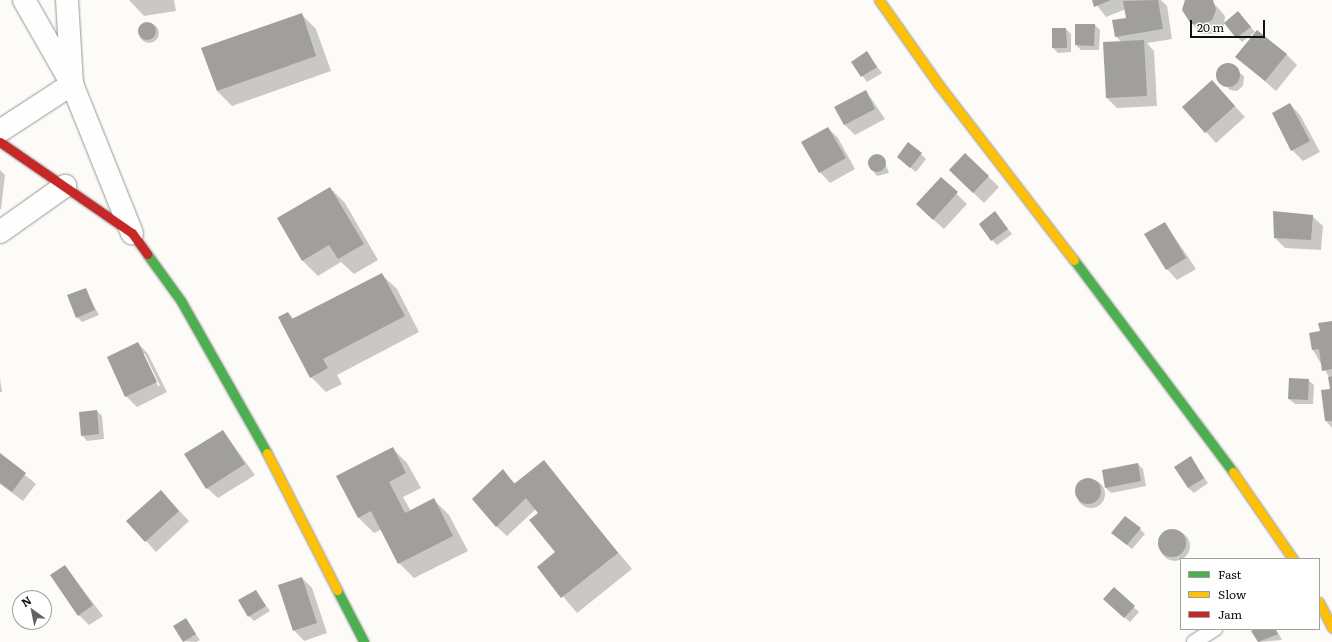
<!DOCTYPE html>
<style>
body{margin:0}
#map{position:relative;width:1332px;height:642px;overflow:hidden;background:#fcfbf7;font-family:Literata,serif}
div>[style]{position:absolute}
[style*='--x']{left:calc(var(--x)*1px);top:calc(var(--y)*1px);width:calc(var(--w)*1px);rotate:calc(var(--a)*1deg)}
.shadow>*{inset:0;background:#0003}
.round{border-radius:50%}
.building>*{inset:0;background:#a09f9c}
.roads{filter:drop-shadow(0 0 1px #979695) drop-shadow(0 0 1px #979695)}
.lane>*{height:14px;margin:-7px;padding:0 7px;transform-origin:7px;border-radius:7px;background:#fffefe}
.street>*{height:22px;margin:-11px;padding:0 11px;transform-origin:11px;border-radius:11px;background:#fffefe}
.fast>*{height:9px;margin:-4.5px;padding:0 4.5px;transform-origin:4.5px;border-radius:4.5px;background:#4caf50}
.slow>*{height:9px;margin:-4.5px;padding:0 4.5px;transform-origin:4.5px;border-radius:4.5px;background:#ffc107}
.jam>*{height:9px;margin:-4.5px;padding:0 4.5px;transform-origin:4.5px;border-radius:4.5px;background:#c62828}
span{translate:-50% -50%;white-space:nowrap;text-align:center;line-height:1.15;-webkit-text-stroke:4px #fff;paint-order:stroke}
.legend{position:absolute;left:1180px;top:558px;width:140px;height:72px;box-sizing:border-box;background:#fff;border:1px solid #a0a0a0;margin:0;padding:5px 7px;list-style:none;font-size:12px;color:#111}
.legend li{display:flex;align-items:center;gap:8px;height:20px}
.legend b{width:20px;border:1px solid #a0a0a0}
.north{position:absolute;left:12px;top:590px;width:40px;height:40px;box-sizing:border-box;background:#fff;border:1px solid #a0a0a0;border-radius:50%;rotate:327deg;font-size:11px;font-weight:700;line-height:16px;text-align:center;color:#111}
.north::after{content:'';display:block;margin:auto;width:14px;height:18px;background:#636362;clip-path:polygon(50% 0,100% 100%,50% 72%,0 100%)}
.scale{position:absolute;left:1190px;top:20px;width:75px;height:18px;box-sizing:border-box;border:2px solid #111;border-top:0;padding-left:5px;font-size:12px;line-height:14px;white-space:nowrap;color:#111;-webkit-text-stroke:3px #fff;paint-order:stroke}
</style>
<div id="map">
<div class="shadow">
<i style="clip-path:polygon(129px 0,174px 0,176px 11px,144px 16px)"></i>
<i style="clip-path:polygon(1093px 0,1161px 0,1167px 6px,1172px 39px,1147px 43px,1154px 51px,1157px 106px,1117px 108px,1107px 98px,1121px 42px,1116px 36px,1127px 18px,1126px 9px,1106px 17px)"></i>
<i style="clip-path:polygon(1211px 0,1225px 16px,1224px 26px,1218px 34px,1202px 34px,1192px 23px)"></i>
<i style="clip-path:polygon(301px 14px,316px 29px,331px 71px,232px 106px,217px 91px)"></i>
<i style="clip-path:polygon(1243px 18px,1255px 32px,1242px 42px,1225px 23px)"></i>
<i class="round" style="left:139px;top:23px;width:20px;height:20px"></i>
<i style="clip-path:polygon(1095px 25px,1100px 30px,1099px 50px,1081px 50px,1076px 45px)"></i>
<i style="clip-path:polygon(1066px 29px,1071px 34px,1071px 52px,1058px 53px,1053px 48px)"></i>
<i style="clip-path:polygon(867px 53px,882px 73px,867px 82px,852px 62px)"></i>
<i style="clip-path:polygon(1286px 54px,1297px 65px,1276px 91px,1237px 57px)"></i>
<i style="clip-path:polygon(1227px 64px,1244px 76px,1243px 86px,1237px 91px,1230px 90px,1218px 77px,1221px 67px)"></i>
<i style="clip-path:polygon(1212px 82px,1245px 117px,1216px 143px,1206px 132px)"></i>
<i style="clip-path:polygon(866px 91px,885px 119px,855px 135px,844px 124px)"></i>
<i style="clip-path:polygon(1290px 104px,1300px 115px,1320px 152px,1303px 161px,1292px 150px)"></i>
<i style="clip-path:polygon(828px 128px,838px 138px,855px 169px,830px 183px,820px 172px)"></i>
<i style="clip-path:polygon(921px 154px,926px 159px,916px 172px,903px 162px)"></i>
<i style="clip-path:polygon(965px 154px,999px 187px,984px 203px,960px 180px)"></i>
<i style="clip-path:polygon(870px 158px,883px 158px,889px 173px,877px 176px,869px 166px)"></i>
<i style="clip-path:polygon(0 170px,5px 175px,1px 209px,0 209px)"></i>
<i style="clip-path:polygon(941px 179px,967px 204px,944px 229px,928px 215px)"></i>
<i style="clip-path:polygon(330px 188px,345px 203px,378px 260px,354px 274px,341px 262px,318px 276px,303px 261px,278px 218px)"></i>
<i style="clip-path:polygon(995px 213px,1012px 234px,997px 245px,992px 240px)"></i>
<i style="clip-path:polygon(1312px 216px,1323px 226px,1321px 250px,1285px 248px,1275px 238px)"></i>
<i style="clip-path:polygon(1165px 223px,1196px 269px,1177px 280px,1167px 269px)"></i>
<i style="clip-path:polygon(381px 274px,397px 289px,419px 332px,337px 375px,342px 384px,326px 392px,311px 377px,288px 313px,294px 319px)"></i>
<i style="clip-path:polygon(85px 289px,99px 315px,82px 322px,77px 317px)"></i>
<i style="clip-path:polygon(1332px 322px,1332px 428px,1326px 421px,1322px 391px,1331px 390px,1329px 377px,1313px 350px,1311px 334px,1321px 332px)"></i>
<i style="clip-path:polygon(evenodd,138px 343px,148px 354px,167px 392px,137px 407px,126px 396px,138px 343px,143px 354px,145px 354px,160px 386px,158px 386px,143px 354px)"></i>
<i style="clip-path:polygon(0 379px,2px 392px,0 392px)"></i>
<i style="clip-path:polygon(1308px 380px,1314px 385px,1313px 404px,1295px 404px,1289px 399px)"></i>
<i style="clip-path:polygon(97px 411px,102px 416px,104px 439px,87px 441px,82px 435px)"></i>
<i style="clip-path:polygon(223px 431px,255px 475px,218px 498px,207px 488px)"></i>
<i style="clip-path:polygon(392px 448px,407px 463px,421px 488px,403px 497px,411px 511px,434px 500px,449px 515px,468px 551px,414px 578px,399px 563px,382px 529px,374px 533px,359px 518px,338px 477px)"></i>
<i style="clip-path:polygon(0 455px,36px 484px,23px 501px,0 484px)"></i>
<i style="clip-path:polygon(1191px 458px,1208px 483px,1194px 493px,1188px 488px)"></i>
<i style="clip-path:polygon(544px 462px,632px 569px,577px 613px,538px 567px,556px 552px,536px 509px,507px 536px,496px 526px,503px 471px,516px 484px)"></i>
<i style="clip-path:polygon(1138px 464px,1143px 469px,1146px 486px,1111px 493px,1106px 488px,1103px 471px)"></i>
<i class="round" style="left:1077px;top:480px;width:28px;height:28px"></i>
<i style="clip-path:polygon(171px 502px,189px 521px,156px 552px,128px 521px)"></i>
<i style="clip-path:polygon(1140px 529px,1145px 534px,1132px 549px,1117px 537px)"></i>
<i class="round" style="left:1160px;top:531px;width:30px;height:30px"></i>
<i style="clip-path:polygon(65px 566px,103px 616px,89px 625px,79px 615px)"></i>
<i style="clip-path:polygon(302px 578px,312px 588px,327px 633px,304px 641px,294px 630px)"></i>
<i style="clip-path:polygon(1114px 589px,1139px 612px,1130px 622px,1109px 604px)"></i>
<i style="clip-path:polygon(255px 591px,270px 611px,254px 621px,249px 616px)"></i>
<i style="clip-path:polygon(185px 619px,200px 640px,196px 642px,184px 641px)"></i>
<i style="clip-path:polygon(1257px 629px,1276px 629px,1282px 640px,1259px 642px,1253px 632px)"></i>
</div>
<div class="building">
<i style="clip-path:polygon(1092px 0,1111px 0,1094px 7px)"></i>
<i style="clip-path:polygon(1158px 0,1163px 29px,1115px 37px,1112px 20px,1126px 18px,1123px 1px)"></i>
<i style="clip-path:polygon(1185px 0,1213px 0,1216px 10px,1212px 20px,1202px 25px,1191px 24px,1182px 10px)"></i>
<i style="clip-path:polygon(1238px 11px,1251px 27px,1236px 38px,1224px 23px)"></i>
<i style="clip-path:polygon(302px 13px,316px 56px,217px 91px,201px 48px)"></i>
<i class="round" style="left:138px;top:22px;width:18px;height:18px"></i>
<i style="clip-path:polygon(1075px 24px,1095px 24px,1094px 46px,1075px 45px)"></i>
<i style="clip-path:polygon(1052px 28px,1066px 28px,1067px 48px,1052px 48px)"></i>
<i style="clip-path:polygon(1257px 30px,1287px 54px,1265px 81px,1235px 57px)"></i>
<i style="clip-path:polygon(1144px 40px,1147px 96px,1106px 98px,1103px 42px)"></i>
<i style="clip-path:polygon(867px 51px,877px 67px,861px 77px,851px 62px)"></i>
<i class="round" style="left:1216px;top:63px;width:24px;height:24px"></i>
<i style="clip-path:polygon(1212px 80px,1235px 106px,1205px 133px,1182px 107px)"></i>
<i style="clip-path:polygon(866px 90px,875px 109px,844px 125px,834px 107px)"></i>
<i style="clip-path:polygon(1290px 103px,1310px 141px,1291px 151px,1272px 113px)"></i>
<i style="clip-path:polygon(828px 127px,846px 158px,819px 173px,801px 142px)"></i>
<i style="clip-path:polygon(908px 142px,922px 153px,910px 168px,897px 157px)"></i>
<i style="clip-path:polygon(965px 153px,989px 176px,973px 193px,949px 170px)"></i>
<i class="round" style="left:868px;top:154px;width:18px;height:18px"></i>
<i style="clip-path:polygon(941px 177px,958px 192px,933px 220px,916px 204px)"></i>
<i style="clip-path:polygon(330px 187px,364px 244px,338px 259px,329px 245px,302px 261px,277px 218px)"></i>
<i style="clip-path:polygon(995px 211px,1008px 229px,991px 241px,979px 224px)"></i>
<i style="clip-path:polygon(1273px 211px,1313px 215px,1311px 240px,1274px 238px)"></i>
<i style="clip-path:polygon(1165px 222px,1186px 258px,1166px 270px,1144px 234px)"></i>
<i style="clip-path:polygon(382px 273px,405px 316px,323px 359px,328px 368px,310px 378px,278px 317px,288px 312px,292px 319px)"></i>
<i style="clip-path:polygon(86px 288px,95px 310px,76px 318px,67px 295px)"></i>
<i style="clip-path:polygon(1332px 321px,1332px 369px,1322px 371px,1319px 349px,1312px 350px,1309px 333px,1320px 331px,1318px 323px)"></i>
<i style="clip-path:polygon(138px 342px,157px 382px,125px 397px,107px 357px)"></i>
<i style="clip-path:polygon(1332px 376px,1332px 421px,1325px 421px,1321px 390px,1330px 389px,1328px 377px)"></i>
<i style="clip-path:polygon(1289px 378px,1309px 379px,1308px 400px,1288px 399px)"></i>
<i style="clip-path:polygon(97px 410px,99px 434px,81px 436px,79px 412px)"></i>
<i style="clip-path:polygon(223px 430px,245px 464px,206px 489px,184px 454px)"></i>
<i style="clip-path:polygon(393px 447px,406px 473px,389px 482px,405px 513px,434px 498px,453px 536px,398px 564px,371px 511px,358px 518px,336px 476px)"></i>
<i style="clip-path:polygon(0 453px,26px 473px,12px 492px,0 483px)"></i>
<i style="clip-path:polygon(1191px 456px,1204px 478px,1188px 488px,1174px 467px)"></i>
<i style="clip-path:polygon(544px 460px,618px 553px,561px 598px,537px 567px,555px 552px,529px 520px,538px 513px,526px 498px,496px 527px,472px 499px,503px 469px,514px 484px)"></i>
<i style="clip-path:polygon(1138px 463px,1141px 481px,1105px 488px,1102px 470px)"></i>
<i class="round" style="left:1075px;top:478px;width:26px;height:26px"></i>
<i style="clip-path:polygon(161px 490px,179px 511px,145px 542px,126px 521px)"></i>
<i style="clip-path:polygon(1125px 516px,1141px 528px,1127px 545px,1111px 533px)"></i>
<i class="round" style="left:1158px;top:529px;width:28px;height:28px"></i>
<i style="clip-path:polygon(65px 565px,93px 605px,78px 616px,50px 575px)"></i>
<i style="clip-path:polygon(302px 577px,317px 623px,293px 631px,278px 585px)"></i>
<i style="clip-path:polygon(1114px 587px,1135px 606px,1124px 618px,1103px 599px)"></i>
<i style="clip-path:polygon(256px 590px,266px 606px,248px 617px,238px 600px)"></i>
<i style="clip-path:polygon(186px 618px,196px 634px,183px 642px,173px 626px)"></i>
<i style="clip-path:polygon(1255px 629px,1275px 629px,1278px 634px,1258px 642px,1251px 631px)"></i>
</div>
<div class="roads">
<div class="lane">
<i style="--x:1194;--y:642;--w:25;--a:-32"></i>
</div>
<div class="street">
<i style="--x:24;--y:0;--w:97;--a:60.3"></i>
<i style="--x:72;--y:84;--w:161;--a:68.1"></i>
<i style="--x:0;--y:131;--w:86;--a:-33.1"></i>
<i style="--x:72;--y:84;--w:84;--a:-93.4"></i>
<i style="--x:0;--y:232;--w:80;--a:-35.3"></i>
</div>
<div class="fast">
<i style="--x:147;--y:254;--w:58;--a:54.1"></i>
<i style="--x:181;--y:301;--w:175;--a:60.5"></i>
<i style="--x:1074;--y:260;--w:265;--a:53.1"></i>
<i style="--x:337;--y:590;--w:59;--a:62.6"></i>
</div>
<div class="slow">
<i style="--x:879;--y:0;--w:104;--a:54.8"></i>
<i style="--x:939;--y:85;--w:221;--a:52.4"></i>
<i style="--x:267;--y:453;--w:154;--a:62.9"></i>
<i style="--x:1233;--y:472;--w:106;--a:55.4"></i>
<i style="--x:1319;--y:602;--w:29;--a:63"></i>
</div>
<div class="jam">
<i style="--x:0;--y:142;--w:160;--a:34.6"></i>
<i style="--x:132;--y:233;--w:26;--a:54"></i>
</div>
</div>
<ul class="legend">
<li><b style="height:5px;background:#4caf50"></b>Fast</li>
<li><b style="height:5px;background:#ffc107"></b>Slow</li>
<li><b style="height:5px;background:#c62828"></b>Jam</li>
</ul>
<div class="north">N</div>
<div class="scale">20 m</div>
</div>
